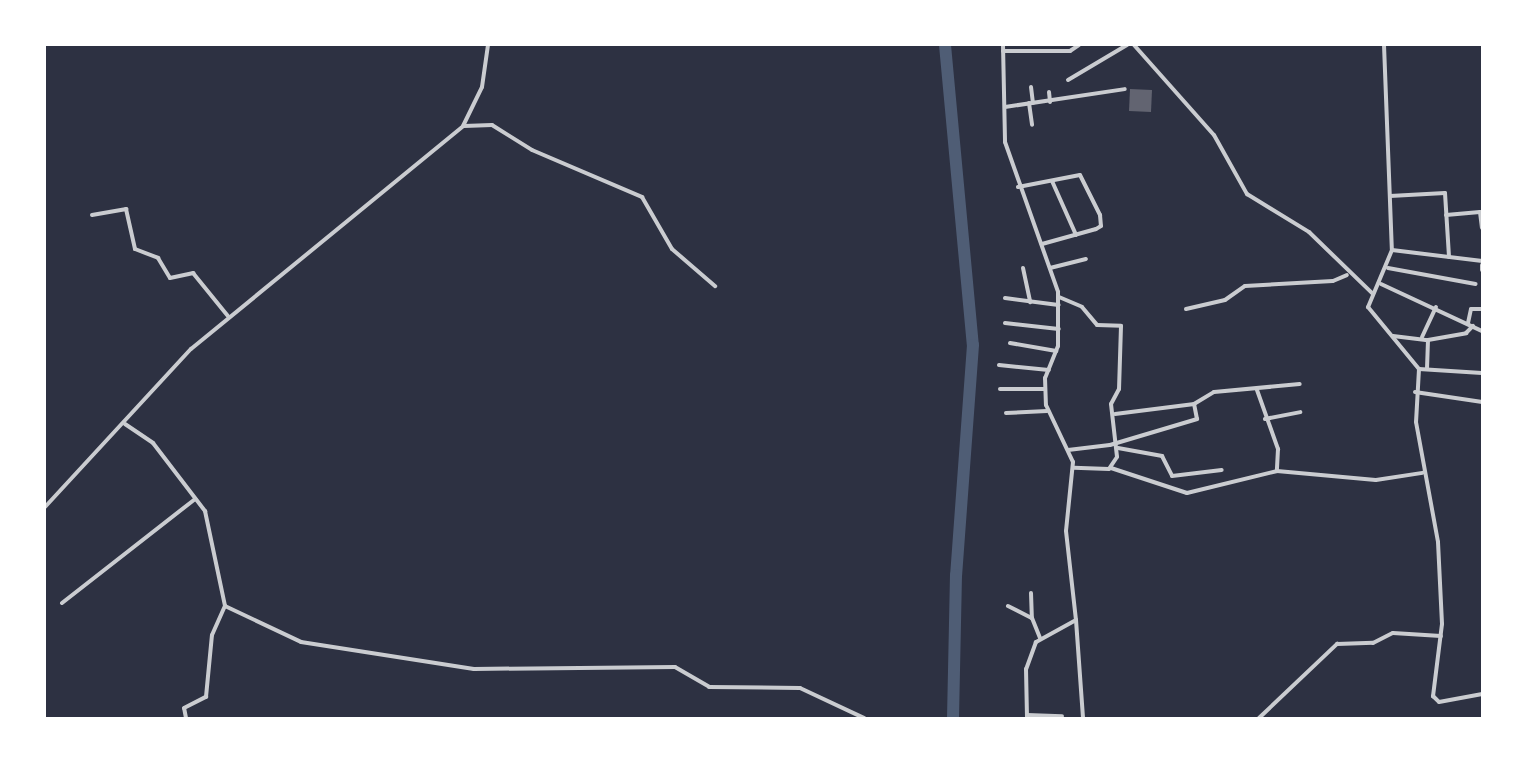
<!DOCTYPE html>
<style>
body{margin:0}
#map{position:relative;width:1527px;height:763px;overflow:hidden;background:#2d3142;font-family:Commissioner,sans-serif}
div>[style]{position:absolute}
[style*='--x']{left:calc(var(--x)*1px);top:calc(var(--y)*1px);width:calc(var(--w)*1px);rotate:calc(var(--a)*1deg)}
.river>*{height:12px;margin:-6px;padding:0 6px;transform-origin:6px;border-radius:6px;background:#4f5d75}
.building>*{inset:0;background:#626471}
.minor>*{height:4px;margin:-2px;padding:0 2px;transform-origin:2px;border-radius:2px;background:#caccd0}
span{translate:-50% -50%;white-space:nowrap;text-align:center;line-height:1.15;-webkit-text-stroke:4.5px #fff;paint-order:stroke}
.frame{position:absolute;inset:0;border:46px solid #fff;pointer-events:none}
</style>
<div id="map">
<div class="river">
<i style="--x:945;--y:45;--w:301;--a:84.7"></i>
<i style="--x:973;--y:345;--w:231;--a:94.2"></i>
<i style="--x:956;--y:575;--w:143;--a:91.2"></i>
</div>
<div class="building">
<i style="clip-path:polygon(1130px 89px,1152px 90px,1151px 112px,1129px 111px)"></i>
</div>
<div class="minor">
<i style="--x:1003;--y:45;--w:97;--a:88.8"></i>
<i style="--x:1005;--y:142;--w:159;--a:70.5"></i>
<i style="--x:1058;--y:292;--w:54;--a:90"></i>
<i style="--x:1058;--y:346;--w:35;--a:112"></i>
<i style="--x:1045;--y:378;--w:27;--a:88"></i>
<i style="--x:1046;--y:405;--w:63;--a:64.7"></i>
<i style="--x:1073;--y:462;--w:69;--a:95.8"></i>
<i style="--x:1066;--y:531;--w:90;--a:83.6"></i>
<i style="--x:1076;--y:620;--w:46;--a:151.2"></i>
<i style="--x:1036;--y:642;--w:29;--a:110"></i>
<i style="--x:1026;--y:669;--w:49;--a:88.8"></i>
<i style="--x:1134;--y:45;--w:120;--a:48.4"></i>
<i style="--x:1214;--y:135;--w:68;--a:60.8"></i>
<i style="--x:1247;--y:194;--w:73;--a:31.5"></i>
<i style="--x:1309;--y:232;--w:89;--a:44.1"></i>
<i style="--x:1384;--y:45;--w:205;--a:87.8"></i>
<i style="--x:1392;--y:250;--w:62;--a:112.8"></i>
<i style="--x:1368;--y:307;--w:80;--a:50.6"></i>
<i style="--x:1419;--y:369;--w:53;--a:93.2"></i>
<i style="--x:1416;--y:422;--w:122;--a:79.6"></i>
<i style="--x:1438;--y:542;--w:82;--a:87.2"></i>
<i style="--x:1442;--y:624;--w:73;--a:97.1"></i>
<i style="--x:1433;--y:696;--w:8;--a:45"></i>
<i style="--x:1439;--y:702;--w:44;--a:-10.5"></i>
<i style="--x:1003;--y:51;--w:67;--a:0"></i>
<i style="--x:1070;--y:51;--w:11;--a:-34"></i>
<i style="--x:1068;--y:80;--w:69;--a:-30.7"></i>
<i style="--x:1031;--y:87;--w:16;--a:83"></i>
<i style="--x:1049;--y:92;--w:10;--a:84"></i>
<i style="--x:1029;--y:103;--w:22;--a:82"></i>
<i style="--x:1005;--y:107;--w:121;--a:-8.5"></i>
<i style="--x:464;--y:126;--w:28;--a:-2"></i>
<i style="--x:492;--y:125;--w:47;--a:32"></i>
<i style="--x:532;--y:150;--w:120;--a:23.1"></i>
<i style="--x:642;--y:197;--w:60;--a:60"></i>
<i style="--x:672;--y:249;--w:57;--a:40.7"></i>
<i style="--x:1052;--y:181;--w:59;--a:66"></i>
<i style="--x:1018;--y:187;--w:63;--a:-11"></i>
<i style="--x:1080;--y:175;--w:45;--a:63.4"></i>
<i style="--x:1100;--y:215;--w:11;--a:85"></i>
<i style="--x:1101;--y:226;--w:6;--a:149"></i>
<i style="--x:1096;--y:229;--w:56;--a:164.5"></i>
<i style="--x:1390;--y:196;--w:55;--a:-3.1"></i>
<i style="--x:1445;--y:193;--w:64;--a:86.4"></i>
<i style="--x:92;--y:215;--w:35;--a:-10"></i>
<i style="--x:126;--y:209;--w:41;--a:77.3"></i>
<i style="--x:135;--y:249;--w:25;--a:21"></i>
<i style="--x:158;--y:258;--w:23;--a:59"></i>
<i style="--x:170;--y:278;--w:24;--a:-12"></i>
<i style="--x:193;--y:273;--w:55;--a:50.9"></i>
<i style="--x:1446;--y:215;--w:34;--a:-5"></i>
<i style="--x:1480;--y:212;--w:16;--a:83"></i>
<i style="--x:1392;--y:250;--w:91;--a:7"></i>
<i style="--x:1482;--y:265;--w:5;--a:90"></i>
<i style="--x:1023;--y:268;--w:35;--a:78"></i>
<i style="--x:1050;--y:268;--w:37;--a:-14"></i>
<i style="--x:1388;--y:268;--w:89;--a:10.3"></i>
<i style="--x:1381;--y:284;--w:111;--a:25"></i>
<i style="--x:1059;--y:297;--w:25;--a:23"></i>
<i style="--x:1082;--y:307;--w:23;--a:50"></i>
<i style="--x:1097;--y:325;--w:24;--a:2"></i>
<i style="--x:1121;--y:326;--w:63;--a:91.8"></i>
<i style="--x:1119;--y:389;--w:17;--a:118"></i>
<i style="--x:1111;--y:404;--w:53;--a:83.5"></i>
<i style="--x:1117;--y:457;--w:14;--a:124"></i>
<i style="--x:1109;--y:469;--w:35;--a:-178"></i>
<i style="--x:1005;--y:298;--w:54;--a:7.4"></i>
<i style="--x:1186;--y:309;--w:40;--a:-13"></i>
<i style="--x:1225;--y:300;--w:24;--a:-35"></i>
<i style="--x:1245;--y:286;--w:88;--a:-3.3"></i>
<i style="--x:1333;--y:281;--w:15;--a:-23"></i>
<i style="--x:1005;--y:323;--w:54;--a:6.3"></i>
<i style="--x:1468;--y:323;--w:14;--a:-78"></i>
<i style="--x:1471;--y:309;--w:11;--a:0"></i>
<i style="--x:1393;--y:336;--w:35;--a:7"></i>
<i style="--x:1428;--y:340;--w:29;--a:92"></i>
<i style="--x:1422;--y:337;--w:33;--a:-65"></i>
<i style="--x:1428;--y:340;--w:39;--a:-10"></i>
<i style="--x:1466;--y:333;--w:10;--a:-45"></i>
<i style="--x:1010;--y:343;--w:47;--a:9.9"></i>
<i style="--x:999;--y:365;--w:50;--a:5.7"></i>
<i style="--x:1419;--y:369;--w:63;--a:3.6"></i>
<i style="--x:1000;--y:389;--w:44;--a:0"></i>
<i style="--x:1257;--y:390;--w:63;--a:70.4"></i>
<i style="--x:1278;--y:449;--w:22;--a:93"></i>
<i style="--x:1415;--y:392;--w:68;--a:8.5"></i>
<i style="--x:1006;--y:413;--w:41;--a:-2.8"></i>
<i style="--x:1115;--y:414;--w:80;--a:-7.2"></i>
<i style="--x:1194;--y:404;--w:23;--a:-31"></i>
<i style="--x:1214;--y:392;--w:86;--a:-5.3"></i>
<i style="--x:1265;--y:419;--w:36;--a:-11"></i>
<i style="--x:125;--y:424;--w:34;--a:34"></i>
<i style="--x:153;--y:443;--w:86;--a:52.6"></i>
<i style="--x:205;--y:511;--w:97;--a:78.1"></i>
<i style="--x:225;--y:606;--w:84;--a:25.3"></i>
<i style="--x:301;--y:642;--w:175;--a:8.9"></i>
<i style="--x:474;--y:669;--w:201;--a:-0.6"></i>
<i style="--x:675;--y:667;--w:39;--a:30"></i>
<i style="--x:709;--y:687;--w:91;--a:0.6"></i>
<i style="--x:800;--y:688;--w:71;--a:25.1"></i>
<i style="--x:1118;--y:448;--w:45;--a:10.3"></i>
<i style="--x:1162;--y:456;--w:22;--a:63"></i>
<i style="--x:1172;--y:476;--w:50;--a:-6.8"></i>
<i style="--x:1068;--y:450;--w:42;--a:-6.8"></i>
<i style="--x:1110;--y:445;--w:91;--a:-16.6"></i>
<i style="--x:1197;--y:419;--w:15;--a:-101"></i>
<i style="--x:1111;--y:468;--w:80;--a:18.2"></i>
<i style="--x:1187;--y:493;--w:93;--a:-13.7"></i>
<i style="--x:1277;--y:471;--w:99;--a:5.2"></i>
<i style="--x:1376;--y:480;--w:47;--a:-8.7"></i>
<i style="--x:45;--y:507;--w:215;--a:-47.3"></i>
<i style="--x:191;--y:349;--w:352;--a:-39.3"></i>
<i style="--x:463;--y:126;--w:43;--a:-64"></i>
<i style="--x:482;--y:87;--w:42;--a:-81.9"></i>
<i style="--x:1031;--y:593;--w:25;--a:88"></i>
<i style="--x:1032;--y:618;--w:22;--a:68"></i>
<i style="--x:62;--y:603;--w:169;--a:-38"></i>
<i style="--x:1008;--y:606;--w:27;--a:27"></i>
<i style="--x:1076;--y:620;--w:98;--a:85.9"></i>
<i style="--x:1027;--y:715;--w:35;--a:2"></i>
<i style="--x:186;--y:718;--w:10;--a:-101"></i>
<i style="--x:184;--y:708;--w:25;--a:-27"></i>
<i style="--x:206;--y:697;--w:62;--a:-84.5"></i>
<i style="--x:212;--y:635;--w:32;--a:-66"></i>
<i style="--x:1259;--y:718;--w:108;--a:-43.5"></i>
<i style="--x:1337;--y:644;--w:36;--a:-2"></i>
<i style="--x:1373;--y:643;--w:22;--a:-27"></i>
<i style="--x:1393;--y:633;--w:48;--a:3.6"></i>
</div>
<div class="frame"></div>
</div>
